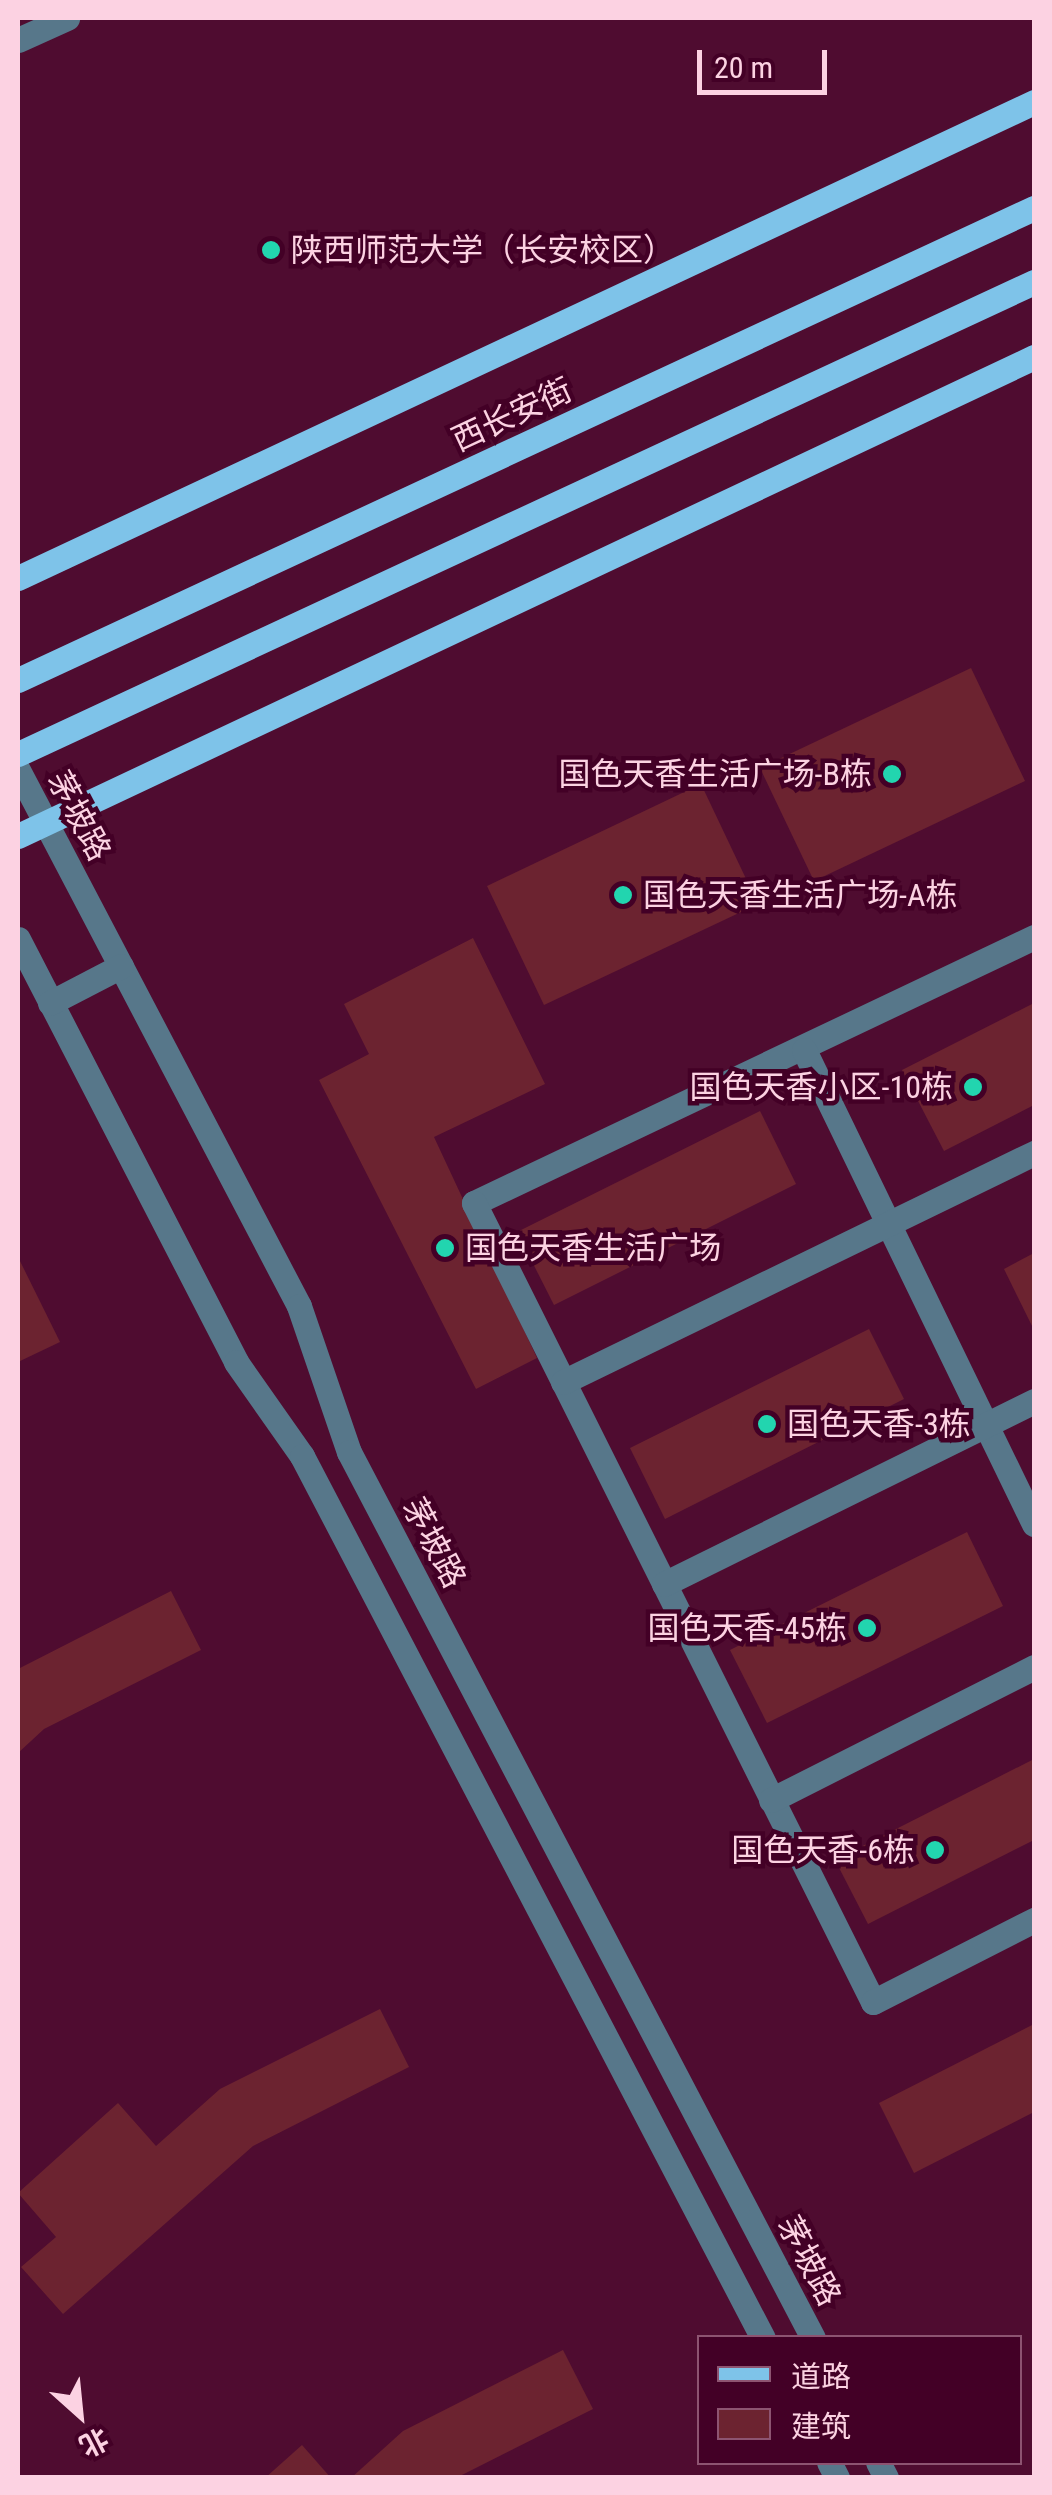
<!DOCTYPE html>
<meta charset="utf-8">
<style>
body{margin:0}
#map{position:relative;width:1052px;height:2495px;overflow:hidden;background:#4f0c30;font-family:"Roboto Condensed","Noto Sans SC",sans-serif}
div>[style]{position:absolute}
[style*='--x']{left:calc(var(--x)*1px);top:calc(var(--y)*1px);width:calc(var(--w)*1px);rotate:calc(var(--a)*1deg)}
.building>*{inset:0;background:#6c2330}
.minor>*{height:25px;margin:-12.5px;padding:0 12.5px;transform-origin:12.5px;border-radius:12.5px;background:#57778a}
.major>*{height:25px;margin:-12.5px;padding:0 12.5px;transform-origin:12.5px;border-radius:12.5px;background:#7ec3e9}
.dots>*{width:28px;height:28px;translate:-50% -50%;box-sizing:border-box;border:5px solid #430026;border-radius:50%}
span{translate:-50% -50%;white-space:nowrap;text-align:center;line-height:1.15;-webkit-text-stroke:9px #430026;paint-order:stroke}
.poi-label{font-size:32px;color:#fcd2e2}
.left{translate:0 -50%;text-align:left}
.right{translate:-100% -50%;text-align:right}
.street-label{font-size:32px;color:#fcd2e2}
.frame{position:absolute;inset:0;border:20px solid #fcd2e2;pointer-events:none}
.legend{position:absolute;left:697px;top:2335px;width:325px;height:130px;box-sizing:border-box;background:#430026;border:2px solid #8d5471;margin:0;padding:12px 18px;list-style:none;font-size:30px;color:#fcd2e2}
.legend li{display:flex;align-items:center;gap:20px;height:50px}
.legend b{width:50px;border:2px solid #8d5471}
.north{position:absolute;left:30px;top:2365px;width:100px;height:100px;-webkit-text-stroke:8px #430026;paint-order:stroke;rotate:153deg;font-size:28px;font-weight:700;line-height:40px;text-align:center;color:#fcd2e2}
.north::after{content:'';display:block;margin:auto;width:35px;height:45px;background:#fcd2e2;clip-path:polygon(50% 0,100% 100%,50% 72%,0 100%)}
.scale{position:absolute;left:697px;top:50px;width:130px;height:45px;box-sizing:border-box;border:5px solid #fcd2e2;border-top:0;padding-left:12px;font-size:30px;line-height:35px;white-space:nowrap;color:#fcd2e2;-webkit-text-stroke:8px #430026;paint-order:stroke}
</style>
<div id="map">
<div class="building">
<i style="clip-path:polygon(971px 668px,1025px 781px,814px 881px,760px 768px)"></i>
<i style="clip-path:polygon(701px 784px,758px 904px,544px 1005px,487px 886px)"></i>
<i style="clip-path:polygon(473px 938px,545px 1084px,434px 1137px,537px 1358px,476px 1389px,319px 1080px,369px 1054px,344px 1004px)"></i>
<i style="clip-path:polygon(1034px 1003px,1034px 1105px,944px 1151px,902px 1070px)"></i>
<i style="clip-path:polygon(760px 1111px,796px 1184px,554px 1305px,517px 1232px)"></i>
<i style="clip-path:polygon(1034px 1253px,1034px 1330px,1004px 1269px)"></i>
<i style="clip-path:polygon(18px 1257px,60px 1342px,18px 1362px)"></i>
<i style="clip-path:polygon(869px 1329px,904px 1399px,665px 1519px,630px 1448px)"></i>
<i style="clip-path:polygon(967px 1532px,1003px 1606px,767px 1723px,730px 1650px)"></i>
<i style="clip-path:polygon(171px 1591px,201px 1650px,44px 1729px,18px 1753px,18px 1669px)"></i>
<i style="clip-path:polygon(1034px 1759px,1034px 1840px,868px 1924px,835px 1860px)"></i>
<i style="clip-path:polygon(380px 2009px,409px 2067px,253px 2146px,63px 2314px,21px 2267px,56px 2237px,18px 2193px,118px 2103px,156px 2146px,220px 2089px)"></i>
<i style="clip-path:polygon(1034px 2024px,1034px 2112px,914px 2173px,879px 2103px)"></i>
<i style="clip-path:polygon(563px 2350px,593px 2409px,456px 2478px,351px 2478px,403px 2431px)"></i>
<i style="clip-path:polygon(302px 2445px,331px 2478px,265px 2478px)"></i>
</div>
<div class="minor">
<i style="--x:18;--y:40;--w:54;--a:-24.2"></i>
<i style="--x:18;--y:770;--w:605;--a:62.33"></i>
<i style="--x:299;--y:1306;--w:154;--a:71.1"></i>
<i style="--x:349;--y:1452;--w:1000;--a:62.36"></i>
<i style="--x:1034;--y:937;--w:620;--a:154.59"></i>
<i style="--x:474;--y:1203;--w:893;--a:63.46"></i>
<i style="--x:873;--y:2002;--w:181;--a:-27"></i>
<i style="--x:18;--y:939;--w:476;--a:62.7"></i>
<i style="--x:236;--y:1362;--w:115;--a:54.9"></i>
<i style="--x:302;--y:1456;--w:995;--a:62.41"></i>
<i style="--x:50;--y:1003;--w:80;--a:-27.5"></i>
<i style="--x:804;--y:1050;--w:527;--a:64.12"></i>
<i style="--x:563;--y:1382;--w:524;--a:-25.93"></i>
<i style="--x:664;--y:1584;--w:413;--a:-26.3"></i>
<i style="--x:771;--y:1800;--w:295;--a:-26.8"></i>
<i style="--x:829;--y:2462;--w:18;--a:63"></i>
<i style="--x:878;--y:2462;--w:18;--a:63"></i>
</div>
<div class="major">
<i style="--x:18;--y:578;--w:1122;--a:-25.1"></i>
<i style="--x:18;--y:680;--w:1120;--a:-24.92"></i>
<i style="--x:18;--y:754;--w:1120;--a:-24.92"></i>
<i style="--x:18;--y:836;--w:1123;--a:-25.24"></i>
</div>
<div class="dots">
<i style="left:271px;top:250px;background:#22d5af"></i>
<i style="left:892px;top:774px;background:#22d5af"></i>
<i style="left:623px;top:895px;background:#22d5af"></i>
<i style="left:973px;top:1087px;background:#22d5af"></i>
<i style="left:445px;top:1248px;background:#22d5af"></i>
<i style="left:767px;top:1424px;background:#22d5af"></i>
<i style="left:867px;top:1628px;background:#22d5af"></i>
<i style="left:935px;top:1850px;background:#22d5af"></i>
</div>
<div class="poi-label">
<span class="left" style="left:291px;top:250px">陕西师范大学（长安校区）</span>
<span class="right" style="left:872px;top:774px">国色天香生活广场-B栋</span>
<span class="left" style="left:643px;top:895px">国色天香生活广场-A栋</span>
<span class="right" style="left:953px;top:1087px">国色天香小区-10栋</span>
<span class="left" style="left:465px;top:1248px">国色天香生活广场</span>
<span class="left" style="left:787px;top:1424px">国色天香-3栋</span>
<span class="right" style="left:847px;top:1628px">国色天香-45栋</span>
<span class="right" style="left:915px;top:1850px">国色天香-6栋</span>
</div>
<div class="street-label">
<span style="left:512px;top:415px;rotate:-25deg">西长安街</span>
<span style="left:79px;top:816px;rotate:62deg">茅坡路</span>
<span style="left:434px;top:1543px;rotate:62deg">茅坡路</span>
<span style="left:809px;top:2261px;rotate:62deg">茅坡路</span>
</div>
<div class="frame"></div>
<ul class="legend">
<li><b style="height:12px;background:#7ec3e9"></b>道路</li>
<li><b style="height:28px;background:#6c2330"></b>建筑</li>
</ul>
<div class="north">北</div>
<div class="scale">20 m</div>
</div>
